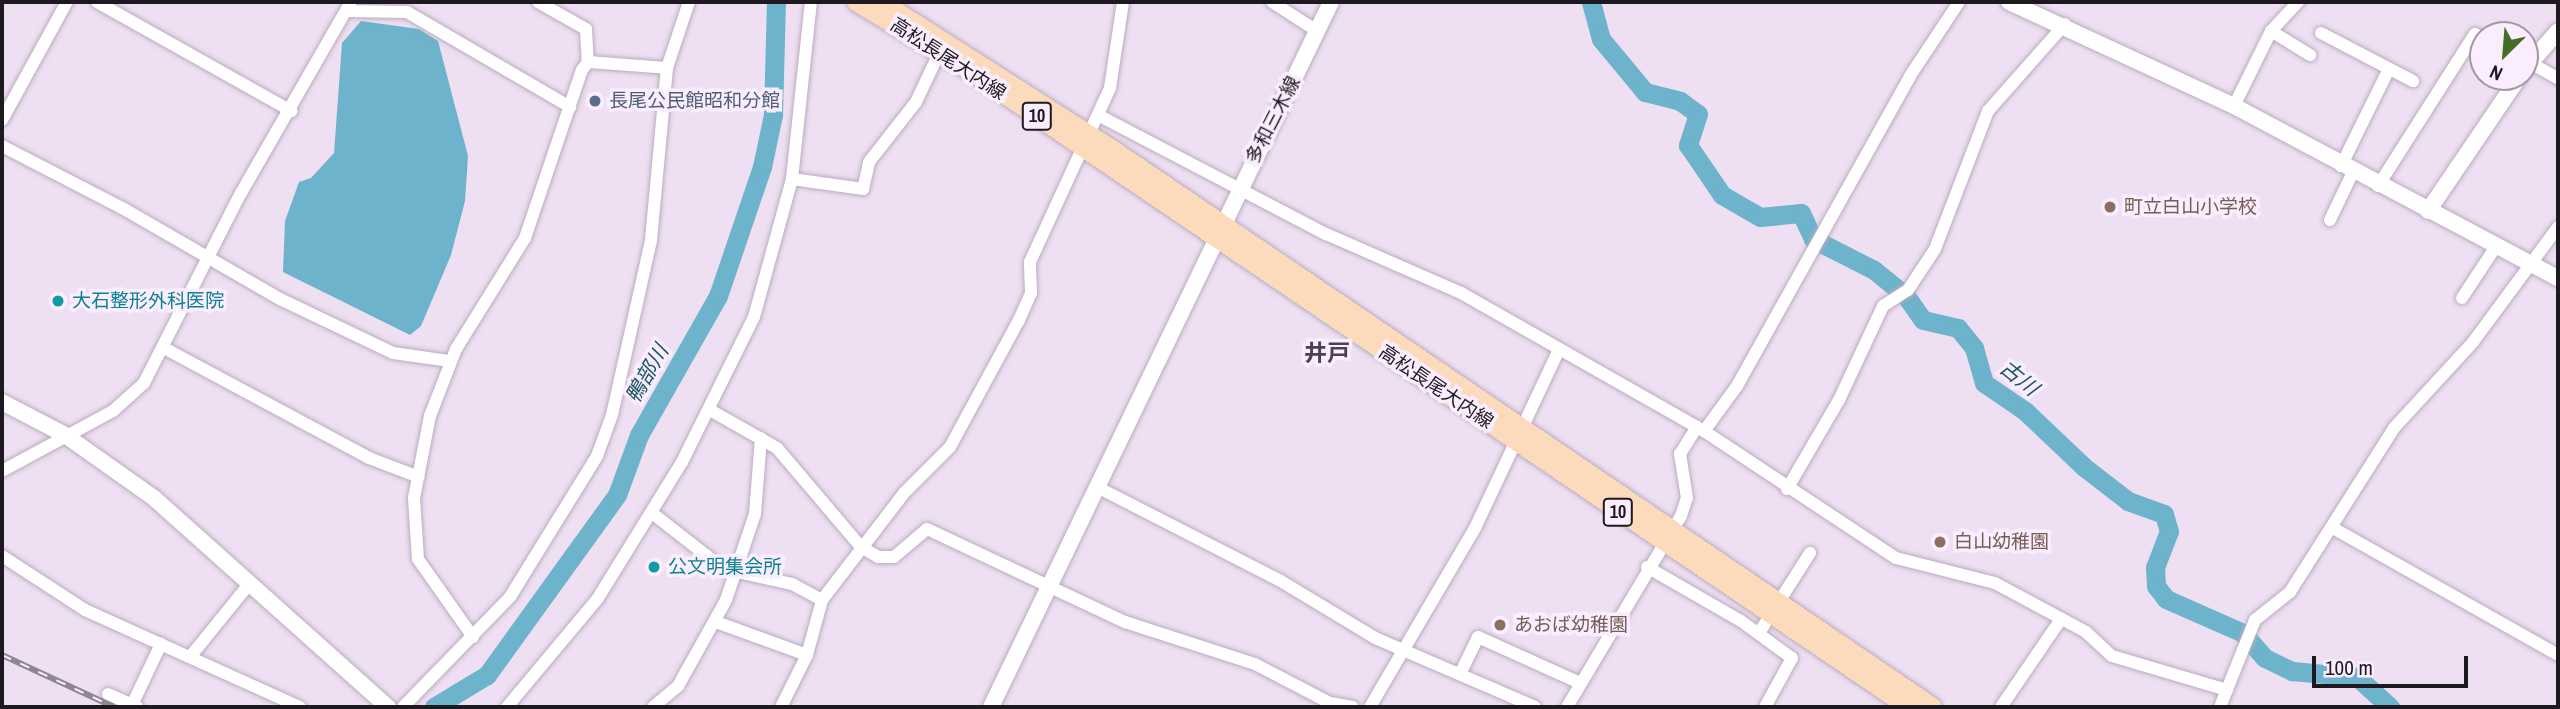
<!DOCTYPE html>
<meta charset="utf-8">
<style>
body{margin:0}
#map{position:relative;width:2560px;height:709px;overflow:hidden;background:#eedff3;font-family:"Archivo Narrow","Noto Sans JP",sans-serif}
div>[style]{position:absolute}
[style*='--x']{left:calc(var(--x)*1px);top:calc(var(--y)*1px);width:calc(var(--w)*1px);rotate:calc(var(--a)*1deg)}
.water>*{inset:0;background:#6cb3cb}
.river>*{height:19px;margin:-9.5px;padding:0 9.5px;transform-origin:9.5px;border-radius:9.5px;background:#6cb3cb}
.roads{filter:drop-shadow(0 0 2px #baacbe) drop-shadow(0 0 2px #baacbe)}
.street>*{height:12px;margin:-6px;padding:0 6px;transform-origin:6px;border-radius:6px;background:#fff}
.secondary>*{height:16px;margin:-8px;padding:0 8px;transform-origin:8px;border-radius:8px;background:#fff}
.primary>*{height:18px;margin:-9px;padding:0 9px;transform-origin:9px;border-radius:9px;background:#fcdbbd}
.rail>*{height:6px;margin-top:-3px;transform-origin:0;background:repeating-linear-gradient(90deg,#faedfd 0 10px,#8f8593 0 20px);box-sizing:border-box;border-block:2px solid #8f8593}
.dots>*{width:19px;height:19px;translate:-50% -50%;box-sizing:border-box;border:4px solid #faedfd;border-radius:50%}
span{translate:-50% -50%;white-space:nowrap;text-align:center;line-height:1.15;-webkit-text-stroke:7px #faedfd;paint-order:stroke}
.shield-label span{padding:2px 5px;background:#faedfd;border:2px solid;border-radius:5px;-webkit-text-stroke-width:0}
.shield-label{font-size:18px;color:#1e1920;font-weight:700}
.street-label{font-size:19px;color:#1e1920}
.service-label{font-size:19px;color:#4e5e75}
.left{translate:0 -50%;text-align:left}
.education-label{font-size:19px;color:#785e54}
.culture-label{font-size:19px;color:#0d838f}
.water-label{font-size:21px;color:#1a5567;font-style:italic}
.quarter-label{font-size:23px;color:#4d4151;font-weight:700}
.frame{position:absolute;inset:0;border:4px solid #1e1920;pointer-events:none}
.north{position:absolute;left:2469px;top:21px;width:70px;height:70px;box-sizing:border-box;background:#faedfd;border:2px solid #a298a5;border-radius:50%;rotate:205deg;font-size:19px;font-weight:700;line-height:28px;text-align:center;color:#1e1920}
.north::after{content:'';display:block;margin:auto;width:24px;height:32px;background:#466d27;clip-path:polygon(50% 0,100% 100%,50% 72%,0 100%)}
.scale{position:absolute;left:2312px;top:656px;width:156px;height:32px;box-sizing:border-box;border:4px solid #1e1920;border-top:0;padding-left:9px;font-size:21px;line-height:24px;white-space:nowrap;color:#1e1920;-webkit-text-stroke:5px #faedfd;paint-order:stroke}
</style>
<div id="map">
<div class="water">
<i style="clip-path:polygon(361px 21px,419px 29px,438px 41px,468px 156px,465px 201px,451px 255px,421px 326px,410px 335px,283px 272px,285px 221px,299px 182px,311px 178px,334px 153px,342px 43px)"></i>
</div>
<div class="river">
<i style="--x:1591;--y:2;--w:38;--a:75"></i>
<i style="--x:1601;--y:39;--w:69;--a:50.3"></i>
<i style="--x:1645;--y:92;--w:36;--a:14"></i>
<i style="--x:1680;--y:101;--w:22;--a:36"></i>
<i style="--x:1698;--y:114;--w:33;--a:108"></i>
<i style="--x:1688;--y:145;--w:60;--a:55.8"></i>
<i style="--x:1722;--y:195;--w:44;--a:30.1"></i>
<i style="--x:1760;--y:217;--w:41;--a:-5.6"></i>
<i style="--x:1801;--y:213;--w:29;--a:65"></i>
<i style="--x:1813;--y:239;--w:68;--a:26.9"></i>
<i style="--x:1874;--y:270;--w:41;--a:39.1"></i>
<i style="--x:1906;--y:296;--w:29;--a:55"></i>
<i style="--x:1923;--y:320;--w:36;--a:13"></i>
<i style="--x:1958;--y:328;--w:26;--a:51"></i>
<i style="--x:1974;--y:348;--w:36;--a:74"></i>
<i style="--x:1984;--y:383;--w:50;--a:34.3"></i>
<i style="--x:2025;--y:411;--w:81;--a:43.5"></i>
<i style="--x:2084;--y:467;--w:56;--a:37.7"></i>
<i style="--x:2128;--y:501;--w:38;--a:20"></i>
<i style="--x:2164;--y:514;--w:18;--a:74"></i>
<i style="--x:2169;--y:531;--w:39;--a:111"></i>
<i style="--x:2155;--y:567;--w:19;--a:87"></i>
<i style="--x:2156;--y:586;--w:16;--a:52"></i>
<i style="--x:2166;--y:599;--w:84;--a:23.8"></i>
<i style="--x:2243;--y:633;--w:33;--a:49"></i>
<i style="--x:2265;--y:658;--w:30;--a:26"></i>
<i style="--x:2292;--y:671;--w:65;--a:5.3"></i>
<i style="--x:2357;--y:677;--w:45;--a:42.3"></i>
<i style="--x:434;--y:707;--w:62;--a:-31.1"></i>
<i style="--x:487;--y:675;--w:222;--a:-54.2"></i>
<i style="--x:617;--y:495;--w:64;--a:-69.9"></i>
<i style="--x:639;--y:435;--w:160;--a:-60.4"></i>
<i style="--x:718;--y:296;--w:136;--a:-71.2"></i>
<i style="--x:762;--y:167;--w:53;--a:-78.1"></i>
<i style="--x:773;--y:115;--w:113;--a:-88.5"></i>
</div>
<div class="roads">
<div class="street">
<i style="--x:97;--y:2;--w:223;--a:29.3"></i>
<i style="--x:538;--y:2;--w:55;--a:29.4"></i>
<i style="--x:586;--y:29;--w:33;--a:87"></i>
<i style="--x:1272;--y:2;--w:54;--a:32.8"></i>
<i style="--x:347;--y:11;--w:60;--a:1"></i>
<i style="--x:407;--y:12;--w:189;--a:30.2"></i>
<i style="--x:2271;--y:31;--w:46;--a:31.6"></i>
<i style="--x:2321;--y:33;--w:104;--a:27.6"></i>
<i style="--x:2525;--y:60;--w:38;--a:29"></i>
<i style="--x:2234;--y:106;--w:84;--a:-63.7"></i>
<i style="--x:2271;--y:31;--w:40;--a:-47"></i>
<i style="--x:1098;--y:115;--w:257;--a:27.6"></i>
<i style="--x:1326;--y:234;--w:147;--a:23.6"></i>
<i style="--x:1461;--y:293;--w:279;--a:29.6"></i>
<i style="--x:1704;--y:431;--w:230;--a:33.5"></i>
<i style="--x:1896;--y:558;--w:102;--a:14.2"></i>
<i style="--x:1995;--y:583;--w:103;--a:28.3"></i>
<i style="--x:2086;--y:632;--w:35;--a:43"></i>
<i style="--x:2112;--y:656;--w:120;--a:16.5"></i>
<i style="--x:2;--y:120;--w:135;--a:-61.2"></i>
<i style="--x:2;--y:146;--w:137;--a:27.3"></i>
<i style="--x:124;--y:209;--w:180;--a:30"></i>
<i style="--x:280;--y:299;--w:125;--a:25.5"></i>
<i style="--x:393;--y:353;--w:58;--a:8"></i>
<i style="--x:2341;--y:166;--w:106;--a:-63.7"></i>
<i style="--x:792;--y:179;--w:72;--a:8"></i>
<i style="--x:863;--y:189;--w:28;--a:-77"></i>
<i style="--x:869;--y:162;--w:76;--a:-51.9"></i>
<i style="--x:916;--y:102;--w:61;--a:-64.7"></i>
<i style="--x:2378;--y:186;--w:180;--a:-57.5"></i>
<i style="--x:2475;--y:34;--w:9;--a:27"></i>
<i style="--x:2330;--y:220;--w:53;--a:-64.4"></i>
<i style="--x:2462;--y:298;--w:64;--a:-56.6"></i>
<i style="--x:164;--y:348;--w:233;--a:28.2"></i>
<i style="--x:369;--y:458;--w:53;--a:20.8"></i>
<i style="--x:710;--y:410;--w:77;--a:29.6"></i>
<i style="--x:777;--y:448;--w:130;--a:49.7"></i>
<i style="--x:861;--y:547;--w:20;--a:30"></i>
<i style="--x:878;--y:557;--w:16;--a:0"></i>
<i style="--x:894;--y:557;--w:43;--a:-40.3"></i>
<i style="--x:927;--y:529;--w:219;--a:25.2"></i>
<i style="--x:1125;--y:622;--w:137;--a:17.9"></i>
<i style="--x:1255;--y:664;--w:85;--a:27.5"></i>
<i style="--x:1330;--y:703;--w:23;--a:10"></i>
<i style="--x:1704;--y:431;--w:56;--a:-53.7"></i>
<i style="--x:1737;--y:386;--w:355;--a:-60.8"></i>
<i style="--x:1910;--y:76;--w:89;--a:-56.5"></i>
<i style="--x:2;--y:471;--w:126;--a:-28.4"></i>
<i style="--x:113;--y:411;--w:42;--a:-42.1"></i>
<i style="--x:144;--y:383;--w:213;--a:-63"></i>
<i style="--x:241;--y:193;--w:220;--a:-60.1"></i>
<i style="--x:1097;--y:487;--w:204;--a:27.1"></i>
<i style="--x:1279;--y:580;--w:112;--a:31.1"></i>
<i style="--x:1375;--y:638;--w:174;--a:23.3"></i>
<i style="--x:1787;--y:489;--w:103;--a:-59.7"></i>
<i style="--x:1839;--y:400;--w:104;--a:-64.9"></i>
<i style="--x:1883;--y:306;--w:30;--a:-33"></i>
<i style="--x:1908;--y:290;--w:49;--a:-56.6"></i>
<i style="--x:1935;--y:249;--w:148;--a:-69"></i>
<i style="--x:1988;--y:111;--w:116;--a:-48.5"></i>
<i style="--x:652;--y:513;--w:91;--a:37.9"></i>
<i style="--x:724;--y:569;--w:70;--a:12.4"></i>
<i style="--x:792;--y:584;--w:34;--a:28"></i>
<i style="--x:2333;--y:528;--w:258;--a:29.4"></i>
<i style="--x:2;--y:556;--w:99;--a:33"></i>
<i style="--x:85;--y:610;--w:236;--a:24.3"></i>
<i style="--x:1647;--y:567;--w:108;--a:29.9"></i>
<i style="--x:1741;--y:621;--w:63;--a:36"></i>
<i style="--x:1792;--y:658;--w:56;--a:118.9"></i>
<i style="--x:716;--y:622;--w:97;--a:19.9"></i>
<i style="--x:1759;--y:633;--w:95;--a:-57.5"></i>
<i style="--x:473;--y:637;--w:95;--a:-125.2"></i>
<i style="--x:418;--y:559;--w:61;--a:-93.8"></i>
<i style="--x:414;--y:498;--w:84;--a:-79"></i>
<i style="--x:430;--y:416;--w:72;--a:-68.8"></i>
<i style="--x:456;--y:349;--w:131;--a:-58.1"></i>
<i style="--x:525;--y:238;--w:177;--a:-71.3"></i>
<i style="--x:582;--y:70;--w:10;--a:-53"></i>
<i style="--x:588;--y:62;--w:79;--a:4.3"></i>
<i style="--x:190;--y:657;--w:95;--a:-51"></i>
<i style="--x:1461;--y:672;--w:39;--a:-64"></i>
<i style="--x:1478;--y:637;--w:112;--a:24.3"></i>
<i style="--x:108;--y:694;--w:32;--a:24"></i>
<i style="--x:132;--y:705;--w:68;--a:-64.6"></i>
<i style="--x:403;--y:707;--w:153;--a:-45.8"></i>
<i style="--x:510;--y:597;--w:166;--a:-58.3"></i>
<i style="--x:597;--y:456;--w:44;--a:-69.9"></i>
<i style="--x:612;--y:415;--w:179;--a:-77.4"></i>
<i style="--x:651;--y:240;--w:173;--a:-84.7"></i>
<i style="--x:667;--y:68;--w:70;--a:-71.6"></i>
<i style="--x:507;--y:707;--w:142;--a:-50.1"></i>
<i style="--x:598;--y:598;--w:160;--a:-58.3"></i>
<i style="--x:682;--y:462;--w:162;--a:-63.6"></i>
<i style="--x:754;--y:317;--w:143;--a:-74.6"></i>
<i style="--x:792;--y:179;--w:178;--a:-83.9"></i>
<i style="--x:653;--y:707;--w:33;--a:-40"></i>
<i style="--x:678;--y:686;--w:98;--a:-60.8"></i>
<i style="--x:726;--y:600;--w:91;--a:-71.4"></i>
<i style="--x:755;--y:514;--w:76;--a:-85.5"></i>
<i style="--x:781;--y:707;--w:58;--a:-63.4"></i>
<i style="--x:807;--y:655;--w:57;--a:-74.7"></i>
<i style="--x:822;--y:600;--w:136;--a:-52.5"></i>
<i style="--x:905;--y:492;--w:64;--a:-45"></i>
<i style="--x:950;--y:447;--w:145;--a:-61.5"></i>
<i style="--x:1019;--y:320;--w:30;--a:-66"></i>
<i style="--x:1031;--y:293;--w:31;--a:-92"></i>
<i style="--x:1030;--y:262;--w:192;--a:-65.3"></i>
<i style="--x:1110;--y:88;--w:87;--a:-81.4"></i>
<i style="--x:1370;--y:707;--w:210;--a:-59.6"></i>
<i style="--x:1476;--y:526;--w:192;--a:-64.8"></i>
<i style="--x:1567;--y:707;--w:222;--a:-59.2"></i>
<i style="--x:1681;--y:516;--w:19;--a:-72"></i>
<i style="--x:1687;--y:498;--w:45;--a:-99"></i>
<i style="--x:1680;--y:454;--w:32;--a:-58"></i>
<i style="--x:2001;--y:707;--w:107;--a:-55.7"></i>
<i style="--x:2220;--y:707;--w:94;--a:-68.1"></i>
<i style="--x:2255;--y:620;--w:45;--a:-38.7"></i>
<i style="--x:2290;--y:592;--w:194;--a:-57.6"></i>
<i style="--x:2394;--y:428;--w:117;--a:-47.4"></i>
<i style="--x:2473;--y:342;--w:143;--a:-53.5"></i>
</div>
<div class="secondary">
<i style="--x:2009;--y:2;--w:248;--a:24.8"></i>
<i style="--x:2234;--y:106;--w:367;--a:28"></i>
<i style="--x:2525;--y:69;--w:50;--a:-49"></i>
<i style="--x:2428;--y:211;--w:162;--a:-55.8"></i>
<i style="--x:2;--y:402;--w:71;--a:27.6"></i>
<i style="--x:65;--y:435;--w:109;--a:35.3"></i>
<i style="--x:154;--y:498;--w:314;--a:41.8"></i>
<i style="--x:991;--y:707;--w:783;--a:-64.25"></i>
</div>
<div class="primary">
<i style="--x:856;--y:2;--w:133;--a:31.2"></i>
<i style="--x:970;--y:71;--w:1133;--a:34.14"></i>
<i style="--x:882;--y:2;--w:280;--a:32.6"></i>
<i style="--x:1118;--y:153;--w:985;--a:34.21"></i>
</div>
</div>
<div class="rail">
<i style="--x:2;--y:655;--w:123;--a:24.9"></i>
</div>
<div class="dots">
<i style="left:595px;top:101px;background:#5c6f8a"></i>
<i style="left:2110px;top:207px;background:#8d6e63"></i>
<i style="left:58px;top:301px;background:#0f9aa8"></i>
<i style="left:1940px;top:542px;background:#8d6e63"></i>
<i style="left:654px;top:567px;background:#0f9aa8"></i>
<i style="left:1500px;top:625px;background:#8d6e63"></i>
</div>
<div class="shield-label">
<span style="left:1037px;top:116px">10</span>
<span style="left:1618px;top:512px">10</span>
</div>
<div class="street-label">
<span style="left:948px;top:59px;rotate:33deg">高松長尾大内線</span>
<span style="left:1273px;top:120px;rotate:-63deg">多和三木線</span>
<span style="left:1436px;top:387px;rotate:34deg">高松長尾大内線</span>
</div>
<div class="service-label">
<span class="left" style="left:609px;top:101px">長尾公民館昭和分館</span>
</div>
<div class="education-label">
<span class="left" style="left:2124px;top:207px">町立白山小学校</span>
<span class="left" style="left:1954px;top:542px">白山幼稚園</span>
<span class="left" style="left:1514px;top:625px">あおば幼稚園</span>
</div>
<div class="culture-label">
<span class="left" style="left:72px;top:301px">大石整形外科医院</span>
<span class="left" style="left:668px;top:567px">公文明集会所</span>
</div>
<div class="water-label">
<span style="left:647px;top:374px;rotate:-60deg">鴨部川</span>
<span style="left:2019px;top:378px;rotate:39deg">古川</span>
</div>
<div class="quarter-label">
<span style="left:1327px;top:353px">井戸</span>
</div>
<div class="frame"></div>
<div class="north">N</div>
<div class="scale">100 m</div>
</div>
